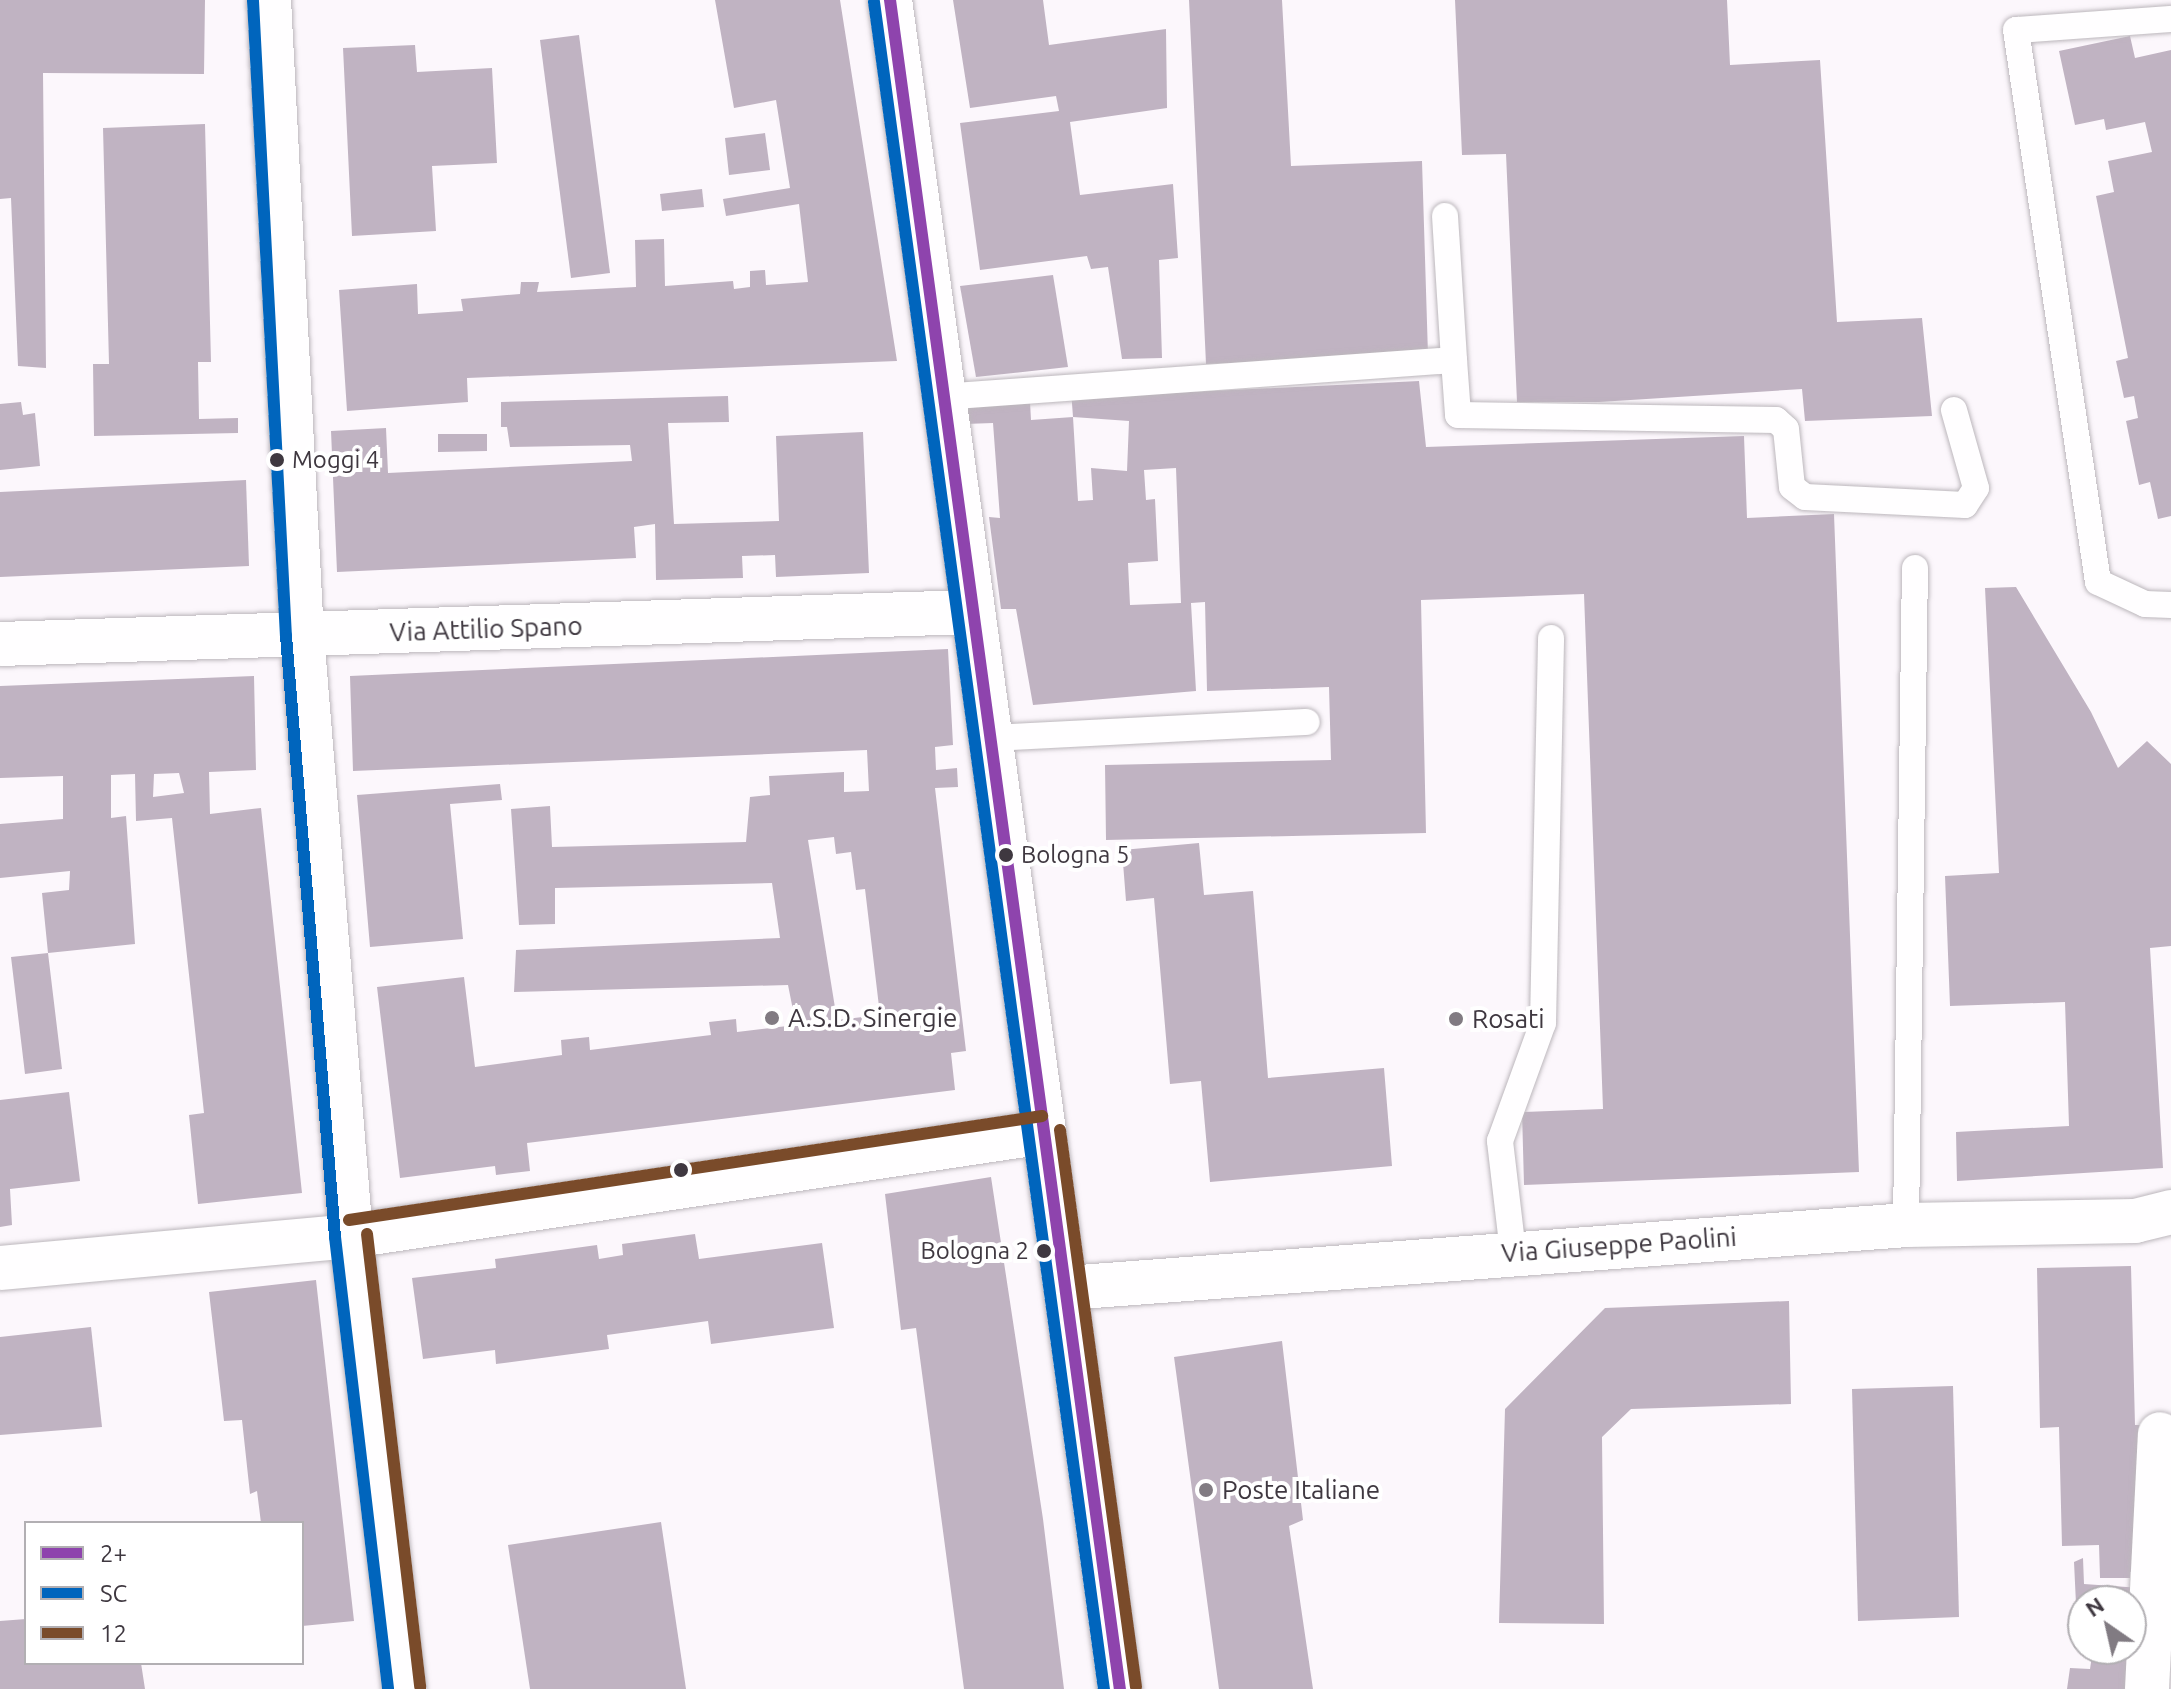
<!DOCTYPE html>
<style>
body{margin:0}
#map{position:relative;width:2171px;height:1689px;overflow:hidden;background:#fcf7fc;font-family:Ubuntu,sans-serif}
div>[style]{position:absolute}
[style*='--x']{left:calc(var(--x)*1px);top:calc(var(--y)*1px);width:calc(var(--w)*1px);rotate:calc(var(--a)*1deg)}
.building>*{inset:0;background:#c0b3c2}
.roads{filter:drop-shadow(0 0 2px #bcb7bc) drop-shadow(0 0 2px #bcb7bc)}
.lane>*{height:26px;margin:-13px;padding:0 13px;transform-origin:13px;border-radius:13px;background:#fffeff}
.street>*{height:44px;margin:-22px;padding:0 22px;transform-origin:22px;border-radius:22px;background:#fffeff}
.secondary>*{height:44px;margin:-22px;padding:0 22px;transform-origin:22px;border-radius:22px;background:#fffeff}
.bus-1>*{height:12px;margin:-6px;padding:0 6px;transform-origin:6px;border-radius:6px;background:#8e44ad}
.bus-2>*{height:12px;margin:-6px;padding:0 6px;transform-origin:6px;border-radius:6px;background:#0065bd}
.bus-3>*{height:12px;margin:-6px;padding:0 6px;transform-origin:6px;border-radius:6px;background:#7a4b2a}
.dots>*{width:22px;height:22px;translate:-50% -50%;box-sizing:border-box;border:4px solid #fff;border-radius:50%}
span{translate:-50% -50%;white-space:nowrap;text-align:center;line-height:1.15;-webkit-text-stroke:8px #fff;paint-order:stroke}
.bus-label{font-size:24px;color:#3f3840}
.left{translate:0 -50%;text-align:left}
.right{translate:-100% -50%;text-align:right}
.street-label{font-size:26px;color:#3f3840}
.poi-label{font-size:26px;color:#3f3840}
.legend{position:absolute;left:24px;top:1521px;width:280px;height:144px;box-sizing:border-box;background:#fff;border:2px solid #b2afb3;margin:0;padding:10px 14px;list-style:none;font-size:24px;color:#3f3840}
.legend li{display:flex;align-items:center;gap:16px;height:40px}
.legend b{width:40px;border:2px solid #b2afb3}
.north{position:absolute;left:2067px;top:1585px;width:80px;height:80px;box-sizing:border-box;background:#fff;border:2px solid #b2afb3;border-radius:50%;rotate:326deg;font-size:22px;font-weight:700;line-height:32px;text-align:center;color:#3f3840}
.north::after{content:'';display:block;margin:auto;width:28px;height:36px;background:#817b82;clip-path:polygon(50% 0,100% 100%,50% 72%,0 100%)}
</style>
<div id="map">
<div class="building">
<i style="clip-path:polygon(0 0,205px 0,204px 74px,43px 73px,46px 368px,18px 366px,11px 198px,0 199px)"></i>
<i style="clip-path:polygon(715px 0,840px 0,897px 361px,467px 378px,468px 402px,347px 411px,339px 290px,417px 284px,418px 314px,463px 311px,461px 299px,520px 294px,521px 282px,539px 282px,537px 292px,636px 287px,635px 240px,664px 239px,665px 286px,733px 281px,734px 289px,750px 287px,750px 271px,765px 270px,766px 285px,808px 282px,799px 204px,726px 216px,723px 199px,790px 188px,776px 100px,734px 108px)"></i>
<i style="clip-path:polygon(953px 0,1043px 0,1049px 45px,1166px 29px,1167px 108px,1070px 122px,1080px 195px,1173px 184px,1178px 258px,1159px 260px,1162px 358px,1122px 359px,1108px 267px,1091px 269px,1087px 256px,980px 270px,960px 123px,1059px 111px,1056px 96px,970px 108px)"></i>
<i style="clip-path:polygon(1189px 0,1282px 0,1291px 166px,1422px 161px,1428px 355px,1206px 364px)"></i>
<i style="clip-path:polygon(1455px 0,1727px 0,1730px 65px,1820px 60px,1837px 322px,1922px 318px,1932px 416px,1805px 421px,1802px 389px,1599px 402px,1517px 402px,1506px 154px,1462px 155px)"></i>
<i style="clip-path:polygon(579px 35px,610px 273px,571px 278px,540px 40px)"></i>
<i style="clip-path:polygon(2130px 36px,2135px 58px,2171px 50px,2171px 516px,2158px 519px,2150px 482px,2139px 485px,2126px 421px,2138px 418px,2134px 396px,2124px 398px,2116px 361px,2128px 358px,2096px 196px,2114px 192px,2108px 161px,2152px 152px,2145px 122px,2106px 130px,2104px 119px,2075px 125px,2059px 51px)"></i>
<i style="clip-path:polygon(415px 45px,417px 72px,492px 68px,497px 163px,432px 166px,436px 231px,352px 236px,343px 48px)"></i>
<i style="clip-path:polygon(205px 124px,211px 362px,198px 362px,199px 419px,238px 418px,238px 433px,94px 436px,93px 364px,109px 364px,103px 128px)"></i>
<i style="clip-path:polygon(765px 133px,770px 170px,729px 175px,725px 138px)"></i>
<i style="clip-path:polygon(702px 189px,704px 207px,662px 211px,660px 194px)"></i>
<i style="clip-path:polygon(1053px 275px,1068px 367px,976px 377px,960px 286px)"></i>
<i style="clip-path:polygon(evenodd,1419px 381px,1426px 447px,1744px 436px,1747px 518px,1834px 514px,1859px 1172px,1524px 1185px,1522px 1112px,1603px 1109px,1584px 594px,1421px 600px,1426px 833px,1106px 840px,1105px 765px,1331px 760px,1329px 687px,1207px 691px,1205px 602px,1191px 603px,1196px 691px,1033px 705px,1016px 609px,1001px 609px,989px 517px,1000px 518px,993px 423px,965px 424px,963px 401px,1030px 402px,1031px 420px,1073px 417px,1078px 501px,1093px 500px,1091px 468px,1127px 471px,1129px 421px,1073px 417px,1071px 390px,1109px 396px,1419px 381px,1176px 468px,1181px 603px,1130px 605px,1128px 563px,1158px 561px,1155px 499px,1146px 500px,1144px 470px,1176px 468px)"></i>
<i style="clip-path:polygon(728px 396px,729px 422px,668px 423px,674px 524px,779px 521px,776px 436px,863px 432px,869px 573px,776px 577px,775px 555px,742px 556px,743px 578px,656px 580px,655px 524px,634px 527px,636px 558px,337px 572px,331px 431px,386px 428px,388px 473px,632px 461px,630px 445px,510px 447px,507px 427px,501px 427px,501px 402px)"></i>
<i style="clip-path:polygon(21px 402px,23px 415px,35px 413px,40px 466px,0 470px,0 404px)"></i>
<i style="clip-path:polygon(438px 434px,487px 434px,487px 451px,438px 452px)"></i>
<i style="clip-path:polygon(246px 480px,249px 566px,0 577px,0 492px)"></i>
<i style="clip-path:polygon(2016px 587px,2091px 712px,2118px 768px,2147px 741px,2171px 764px,2171px 946px,2150px 948px,2163px 1168px,1957px 1181px,1956px 1132px,2069px 1126px,2065px 1002px,1950px 1006px,1945px 876px,1999px 873px,1985px 588px)"></i>
<i style="clip-path:polygon(evenodd,948px 649px,953px 745px,935px 747px,936px 770px,957px 768px,958px 787px,935px 788px,966px 1051px,951px 1053px,955px 1090px,527px 1143px,530px 1171px,496px 1175px,495px 1166px,400px 1178px,377px 987px,464px 977px,475px 1067px,562px 1055px,561px 1040px,589px 1037px,590px 1050px,711px 1035px,709px 1022px,736px 1019px,737px 1032px,796px 1025px,788px 985px,514px 992px,516px 950px,780px 938px,772px 883px,555px 888px,555px 924px,519px 925px,511px 809px,550px 806px,552px 847px,746px 842px,750px 797px,770px 795px,769px 776px,844px 772px,844px 792px,869px 791px,867px 750px,353px 771px,350px 676px,948px 649px,834px 837px,836px 854px,851px 852px,856px 890px,865px 889px,880px 1015px,837px 1020px,808px 840px,834px 837px)"></i>
<i style="clip-path:polygon(evenodd,254px 676px,256px 770px,209px 772px,210px 814px,261px 808px,302px 1193px,198px 1204px,189px 1115px,204px 1113px,172px 818px,136px 821px,135px 774px,111px 775px,111px 818px,126px 816px,135px 944px,48px 953px,62px 1069px,25px 1074px,11px 957px,48px 953px,42px 893px,69px 890px,70px 871px,0 878px,0 824px,63px 819px,63px 776px,0 778px,0 686px,254px 676px,179px 773px,184px 793px,153px 797px,154px 774px,179px 773px)"></i>
<i style="clip-path:polygon(500px 784px,502px 800px,450px 804px,463px 939px,370px 947px,357px 795px)"></i>
<i style="clip-path:polygon(1199px 843px,1204px 895px,1253px 891px,1268px 1078px,1384px 1068px,1392px 1166px,1210px 1182px,1201px 1081px,1170px 1084px,1154px 898px,1126px 901px,1122px 850px)"></i>
<i style="clip-path:polygon(69px 1092px,80px 1181px,10px 1189px,12px 1225px,0 1227px,0 1100px)"></i>
<i style="clip-path:polygon(991px 1177px,1043px 1519px,1064px 1689px,964px 1689px,916px 1328px,901px 1330px,885px 1194px)"></i>
<i style="clip-path:polygon(695px 1234px,699px 1259px,822px 1243px,834px 1328px,711px 1344px,708px 1321px,607px 1335px,609px 1349px,496px 1364px,495px 1350px,423px 1359px,412px 1278px,496px 1268px,495px 1259px,597px 1245px,599px 1259px,623px 1255px,622px 1244px)"></i>
<i style="clip-path:polygon(2131px 1266px,2135px 1425px,2143px 1425px,2146px 1571px,2130px 1572px,2130px 1578px,2100px 1578px,2099px 1545px,2062px 1546px,2059px 1427px,2040px 1428px,2037px 1268px)"></i>
<i style="clip-path:polygon(316px 1280px,354px 1621px,302px 1626px,302px 1523px,261px 1523px,257px 1491px,250px 1494px,242px 1420px,224px 1421px,209px 1292px)"></i>
<i style="clip-path:polygon(1789px 1301px,1791px 1404px,1631px 1409px,1602px 1437px,1604px 1624px,1499px 1623px,1505px 1409px,1605px 1308px)"></i>
<i style="clip-path:polygon(91px 1327px,102px 1427px,0 1435px,0 1337px)"></i>
<i style="clip-path:polygon(1282px 1341px,1303px 1520px,1289px 1526px,1313px 1689px,1219px 1689px,1174px 1357px)"></i>
<i style="clip-path:polygon(1953px 1386px,1959px 1617px,1858px 1621px,1852px 1389px)"></i>
<i style="clip-path:polygon(661px 1522px,686px 1689px,530px 1689px,508px 1545px)"></i>
<i style="clip-path:polygon(2083px 1558px,2084px 1584px,2141px 1588px,2141px 1689px,2067px 1689px,2070px 1668px,2090px 1669px,2093px 1649px,2131px 1649px,2131px 1601px,2083px 1601px,2083px 1625px,2077px 1625px,2074px 1562px)"></i>
<i style="clip-path:polygon(26px 1619px,26px 1663px,141px 1663px,145px 1689px,0 1689px,0 1621px)"></i>
</div>
<div class="roads">
<div class="lane">
<i style="--x:2171;--y:19;--w:155;--a:175.9"></i>
<i style="--x:2016;--y:30;--w:558;--a:81.55"></i>
<i style="--x:2098;--y:582;--w:52;--a:25.1"></i>
<i style="--x:2145;--y:604;--w:26;--a:2"></i>
<i style="--x:1445;--y:216;--w:144;--a:86.4"></i>
<i style="--x:941;--y:397;--w:514;--a:-4.13"></i>
<i style="--x:1454;--y:360;--w:55;--a:85.8"></i>
<i style="--x:1458;--y:415;--w:318;--a:0.9"></i>
<i style="--x:1776;--y:420;--w:13;--a:42"></i>
<i style="--x:1786;--y:429;--w:58;--a:84.1"></i>
<i style="--x:1792;--y:487;--w:16;--a:38"></i>
<i style="--x:1805;--y:497;--w:160;--a:2.9"></i>
<i style="--x:1965;--y:505;--w:20;--a:-57"></i>
<i style="--x:1976;--y:488;--w:81;--a:-105.8"></i>
<i style="--x:990;--y:738;--w:317;--a:-2.9"></i>
<i style="--x:1906;--y:1225;--w:657;--a:-89.22"></i>
<i style="--x:1513;--y:1252;--w:112;--a:-96.7"></i>
<i style="--x:1500;--y:1141;--w:126;--a:-70"></i>
<i style="--x:1543;--y:1023;--w:385;--a:-88.8"></i>
</div>
<div class="street">
<i style="--x:0;--y:644;--w:973;--a:-1.89"></i>
<i style="--x:0;--y:1268;--w:352;--a:-5.2"></i>
<i style="--x:1067;--y:1288;--w:841;--a:-4.29"></i>
<i style="--x:1906;--y:1225;--w:229;--a:-1"></i>
<i style="--x:2135;--y:1221;--w:37;--a:-14"></i>
<i style="--x:2147;--y:1689;--w:255;--a:-87.1"></i>
</div>
<div class="secondary">
<i style="--x:269;--y:0;--w:636;--a:87.03"></i>
<i style="--x:302;--y:635;--w:603;--a:85.34"></i>
<i style="--x:351;--y:1236;--w:456;--a:83.3"></i>
<i style="--x:890;--y:0;--w:1705;--a:82.25"></i>
<i style="--x:351;--y:1236;--w:701;--a:-8.53"></i>
</div>
</div>
<div class="bus-1">
<i style="--x:890;--y:0;--w:1705;--a:82.25"></i>
</div>
<div class="bus-2">
<i style="--x:253;--y:1;--w:636;--a:87.03"></i>
<i style="--x:286;--y:636;--w:603;--a:85.34"></i>
<i style="--x:335;--y:1237;--w:455;--a:83.3"></i>
<i style="--x:874;--y:2;--w:1703;--a:82.24"></i>
</div>
<div class="bus-3">
<i style="--x:1060;--y:1130;--w:562;--a:82.23"></i>
<i style="--x:349;--y:1220;--w:701;--a:-8.53"></i>
<i style="--x:367;--y:1234;--w:456;--a:83.3"></i>
</div>
<div class="dots">
<i style="left:277px;top:460px;background:#3f3840"></i>
<i style="left:1006px;top:855px;background:#3f3840"></i>
<i style="left:772px;top:1018px;background:#817b82"></i>
<i style="left:1456px;top:1019px;background:#817b82"></i>
<i style="left:681px;top:1170px;background:#3f3840"></i>
<i style="left:1044px;top:1251px;background:#3f3840"></i>
<i style="left:1206px;top:1490px;background:#817b82"></i>
</div>
<div class="bus-label">
<span class="left" style="left:292px;top:460px">Moggi 4</span>
<span class="left" style="left:1021px;top:855px">Bologna 5</span>
<span class="right" style="left:1029px;top:1251px">Bologna 2</span>
</div>
<div class="street-label">
<span style="left:486px;top:629px;rotate:-2deg">Via Attilio Spano</span>
<span style="left:1619px;top:1245px;rotate:-4deg">Via Giuseppe Paolini</span>
</div>
<div class="poi-label">
<span class="left" style="left:788px;top:1018px">A.S.D. Sinergie</span>
<span class="left" style="left:1472px;top:1019px">Rosati</span>
<span class="left" style="left:1222px;top:1490px">Poste Italiane</span>
</div>
<ul class="legend">
<li><b style="height:10px;background:#8e44ad"></b>2+</li>
<li><b style="height:10px;background:#0065bd"></b>SC</li>
<li><b style="height:10px;background:#7a4b2a"></b>12</li>
</ul>
<div class="north">N</div>
</div>
